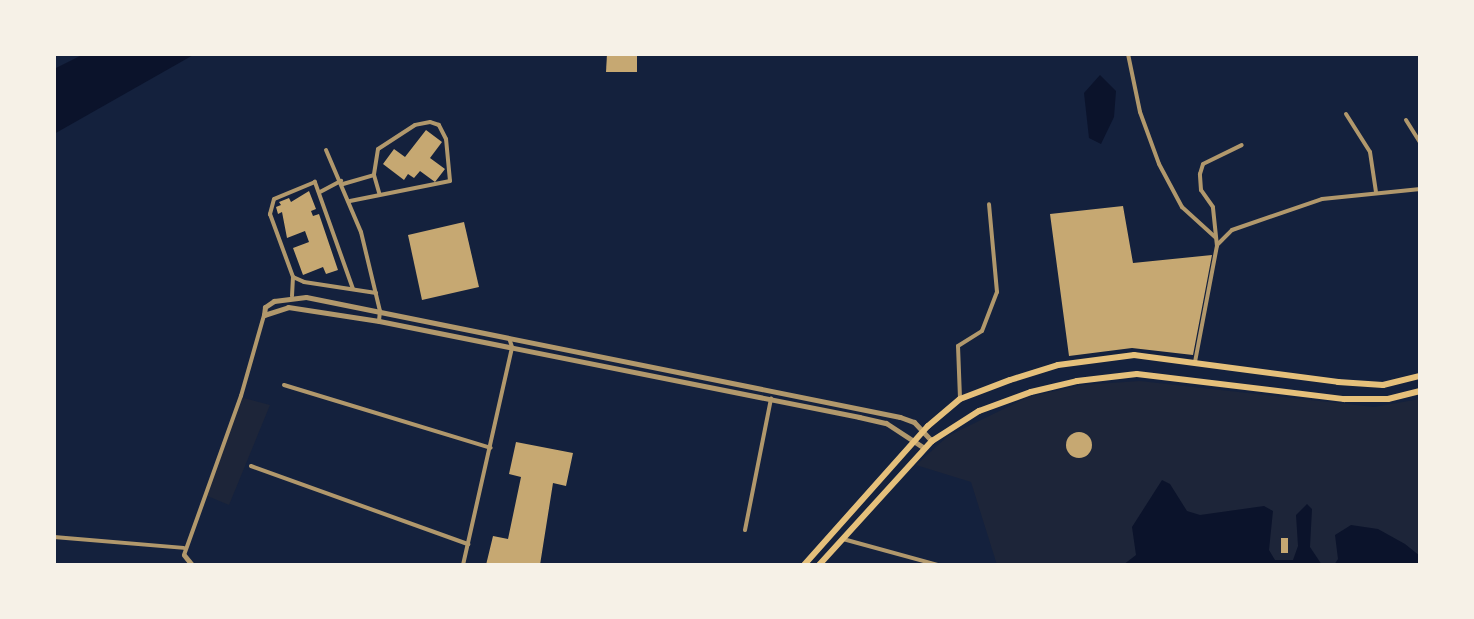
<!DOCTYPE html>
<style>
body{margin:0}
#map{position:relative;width:1474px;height:619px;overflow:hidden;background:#14213d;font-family:"Golos Text",sans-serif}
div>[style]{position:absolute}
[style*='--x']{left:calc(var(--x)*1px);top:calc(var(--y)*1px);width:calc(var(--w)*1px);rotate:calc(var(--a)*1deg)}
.green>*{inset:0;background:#1d2539}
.water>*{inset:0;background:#0b132b}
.building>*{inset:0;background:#c6a872}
.round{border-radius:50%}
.minor>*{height:4px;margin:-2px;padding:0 2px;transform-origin:2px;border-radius:2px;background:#b1986c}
.tertiary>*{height:5px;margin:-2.5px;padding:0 2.5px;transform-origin:2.5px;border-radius:2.5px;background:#b1986c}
.primary>*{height:6px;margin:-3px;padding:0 3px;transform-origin:3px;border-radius:3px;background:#e5c07b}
span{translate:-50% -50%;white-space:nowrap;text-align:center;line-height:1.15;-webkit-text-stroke:4.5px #f6f1e7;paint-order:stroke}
.frame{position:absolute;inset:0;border:56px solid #f6f1e7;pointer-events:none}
</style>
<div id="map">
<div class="green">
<i style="clip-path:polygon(1140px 381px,1374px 407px,1420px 399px,1420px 565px,997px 565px,971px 482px,916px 465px,948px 436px,1028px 397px,1082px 385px)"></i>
<i style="clip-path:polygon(240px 397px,270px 405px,229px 505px,205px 495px)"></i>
</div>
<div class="water">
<i style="clip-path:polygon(84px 54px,195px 54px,54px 134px,54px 69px)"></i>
<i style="clip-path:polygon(1100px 75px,1116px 91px,1114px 117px,1101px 144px,1089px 138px,1084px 93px)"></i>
<i style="clip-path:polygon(1162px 480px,1170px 484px,1187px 511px,1200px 515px,1264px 506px,1273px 511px,1269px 550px,1275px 560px,1293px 560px,1298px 546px,1296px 515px,1307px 504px,1312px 509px,1310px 547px,1322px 565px,1123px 565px,1136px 555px,1132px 527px)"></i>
<i style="clip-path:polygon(1351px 525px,1378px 529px,1405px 544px,1420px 556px,1420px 565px,1334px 565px,1338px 559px,1335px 535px)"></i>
</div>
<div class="building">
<i style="clip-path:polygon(607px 54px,637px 54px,637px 72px,606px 72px)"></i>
<i style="clip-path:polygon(426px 130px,442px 142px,430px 158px,445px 169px,435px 182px,420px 171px,414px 178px,408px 174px,404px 180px,383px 164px,394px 149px,405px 157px)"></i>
<i style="clip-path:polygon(309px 191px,316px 209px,311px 211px,313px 216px,319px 214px,338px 270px,326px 274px,323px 267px,303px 275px,293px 248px,309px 242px,305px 231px,287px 238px,282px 212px,278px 214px,276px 207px,281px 205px,279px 202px,289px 198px,291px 202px)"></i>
<i style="clip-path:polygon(1123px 206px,1133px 263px,1212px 255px,1193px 355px,1132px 348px,1069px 356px,1050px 214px)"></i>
<i style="clip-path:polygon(464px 222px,479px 287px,422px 300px,408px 235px)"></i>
<i class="round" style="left:1066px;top:432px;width:26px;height:26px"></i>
<i style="clip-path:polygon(516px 442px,573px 453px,566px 486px,553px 483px,540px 565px,486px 565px,493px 536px,508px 539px,521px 477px,509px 474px)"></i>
<i style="clip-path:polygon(1281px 538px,1288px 538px,1288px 553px,1281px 553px)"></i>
</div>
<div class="minor">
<i style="--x:1128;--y:54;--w:59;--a:78.3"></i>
<i style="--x:1140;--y:112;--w:55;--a:69.9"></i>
<i style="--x:1159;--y:164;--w:49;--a:61.9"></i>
<i style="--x:1182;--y:207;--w:45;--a:42.3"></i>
<i style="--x:1346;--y:114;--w:45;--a:57.7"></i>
<i style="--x:1370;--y:152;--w:40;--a:81.5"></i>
<i style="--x:1406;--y:120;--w:26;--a:58"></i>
<i style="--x:326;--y:150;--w:89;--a:66.9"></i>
<i style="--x:361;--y:232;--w:81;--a:76.5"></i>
<i style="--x:380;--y:311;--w:10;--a:96"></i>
<i style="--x:343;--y:184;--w:32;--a:-16"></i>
<i style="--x:320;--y:192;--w:24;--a:-28"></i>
<i style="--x:350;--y:201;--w:102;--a:-11.3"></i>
<i style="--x:450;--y:181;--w:42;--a:-95.4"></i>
<i style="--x:446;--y:139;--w:16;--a:-117"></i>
<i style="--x:439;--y:125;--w:9;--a:-162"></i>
<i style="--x:430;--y:122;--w:15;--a:169"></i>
<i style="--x:415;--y:125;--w:44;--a:147"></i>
<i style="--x:378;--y:149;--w:26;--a:99"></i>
<i style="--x:374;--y:175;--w:19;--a:74"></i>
<i style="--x:1217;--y:245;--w:21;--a:-45"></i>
<i style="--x:1232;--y:230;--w:95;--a:-19"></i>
<i style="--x:1322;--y:199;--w:99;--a:-5.8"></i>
<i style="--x:353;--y:289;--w:114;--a:-109.6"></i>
<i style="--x:315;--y:182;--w:44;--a:157.5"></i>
<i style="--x:274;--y:199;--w:16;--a:105"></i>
<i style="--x:270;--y:214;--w:67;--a:69.9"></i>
<i style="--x:293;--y:277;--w:12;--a:24"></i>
<i style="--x:304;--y:282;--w:73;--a:8.7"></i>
<i style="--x:292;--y:296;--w:19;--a:-87"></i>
<i style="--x:1195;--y:362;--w:118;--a:-79.3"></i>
<i style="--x:1217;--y:246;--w:39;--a:-96"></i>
<i style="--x:1213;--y:207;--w:21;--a:-125"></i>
<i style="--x:1201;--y:190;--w:16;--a:-94"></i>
<i style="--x:1200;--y:174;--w:10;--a:-73"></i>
<i style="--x:1203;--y:164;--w:43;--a:-26"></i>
<i style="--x:284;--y:385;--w:216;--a:16.9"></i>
<i style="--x:960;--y:398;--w:52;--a:-92.2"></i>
<i style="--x:958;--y:346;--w:28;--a:-32"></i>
<i style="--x:982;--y:331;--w:42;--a:-69"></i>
<i style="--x:997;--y:292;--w:88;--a:-95.2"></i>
<i style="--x:251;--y:466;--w:231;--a:19.8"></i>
<i style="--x:745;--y:530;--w:134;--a:-78.8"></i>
<i style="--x:54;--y:537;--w:130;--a:4.8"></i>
<i style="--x:843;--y:539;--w:98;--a:15.3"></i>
<i style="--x:184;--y:555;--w:169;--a:-70.3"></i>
<i style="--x:241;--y:396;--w:84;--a:-74.1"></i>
<i style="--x:463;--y:565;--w:223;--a:-77.3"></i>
<i style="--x:512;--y:347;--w:9;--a:-108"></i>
</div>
<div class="tertiary">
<i style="--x:264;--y:315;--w:8;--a:-83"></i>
<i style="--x:265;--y:307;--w:11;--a:-34"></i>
<i style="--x:274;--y:301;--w:32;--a:-7"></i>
<i style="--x:306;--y:297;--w:606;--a:11.42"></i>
<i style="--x:900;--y:417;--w:15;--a:20"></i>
<i style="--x:914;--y:422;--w:26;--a:47"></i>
<i style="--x:264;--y:315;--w:25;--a:-18"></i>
<i style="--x:288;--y:307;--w:92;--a:8.7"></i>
<i style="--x:379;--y:321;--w:490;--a:11.3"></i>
<i style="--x:859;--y:417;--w:28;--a:13"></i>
<i style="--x:886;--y:423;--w:45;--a:33.3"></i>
<i style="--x:184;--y:555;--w:13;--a:51"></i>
</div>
<div class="primary">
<i style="--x:804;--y:565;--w:186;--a:-48.3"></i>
<i style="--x:928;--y:426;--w:42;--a:-40.2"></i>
<i style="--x:960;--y:399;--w:53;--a:-20.8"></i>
<i style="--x:1010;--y:380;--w:50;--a:-17.4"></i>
<i style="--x:1058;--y:365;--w:77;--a:-7.5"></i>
<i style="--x:1134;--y:355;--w:206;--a:7.5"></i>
<i style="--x:1338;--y:382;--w:45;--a:3.8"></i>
<i style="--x:1383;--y:385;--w:38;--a:-14"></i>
<i style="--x:819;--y:565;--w:168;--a:-47.7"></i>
<i style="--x:932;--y:441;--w:56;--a:-32.6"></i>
<i style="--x:979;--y:411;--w:55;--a:-20.1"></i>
<i style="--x:1031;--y:392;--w:47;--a:-13.4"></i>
<i style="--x:1077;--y:381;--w:60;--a:-6.7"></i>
<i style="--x:1137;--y:374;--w:209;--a:6.9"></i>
<i style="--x:1344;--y:399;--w:44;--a:0"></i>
<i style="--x:1388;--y:399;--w:33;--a:-14"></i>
</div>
<div class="frame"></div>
</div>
